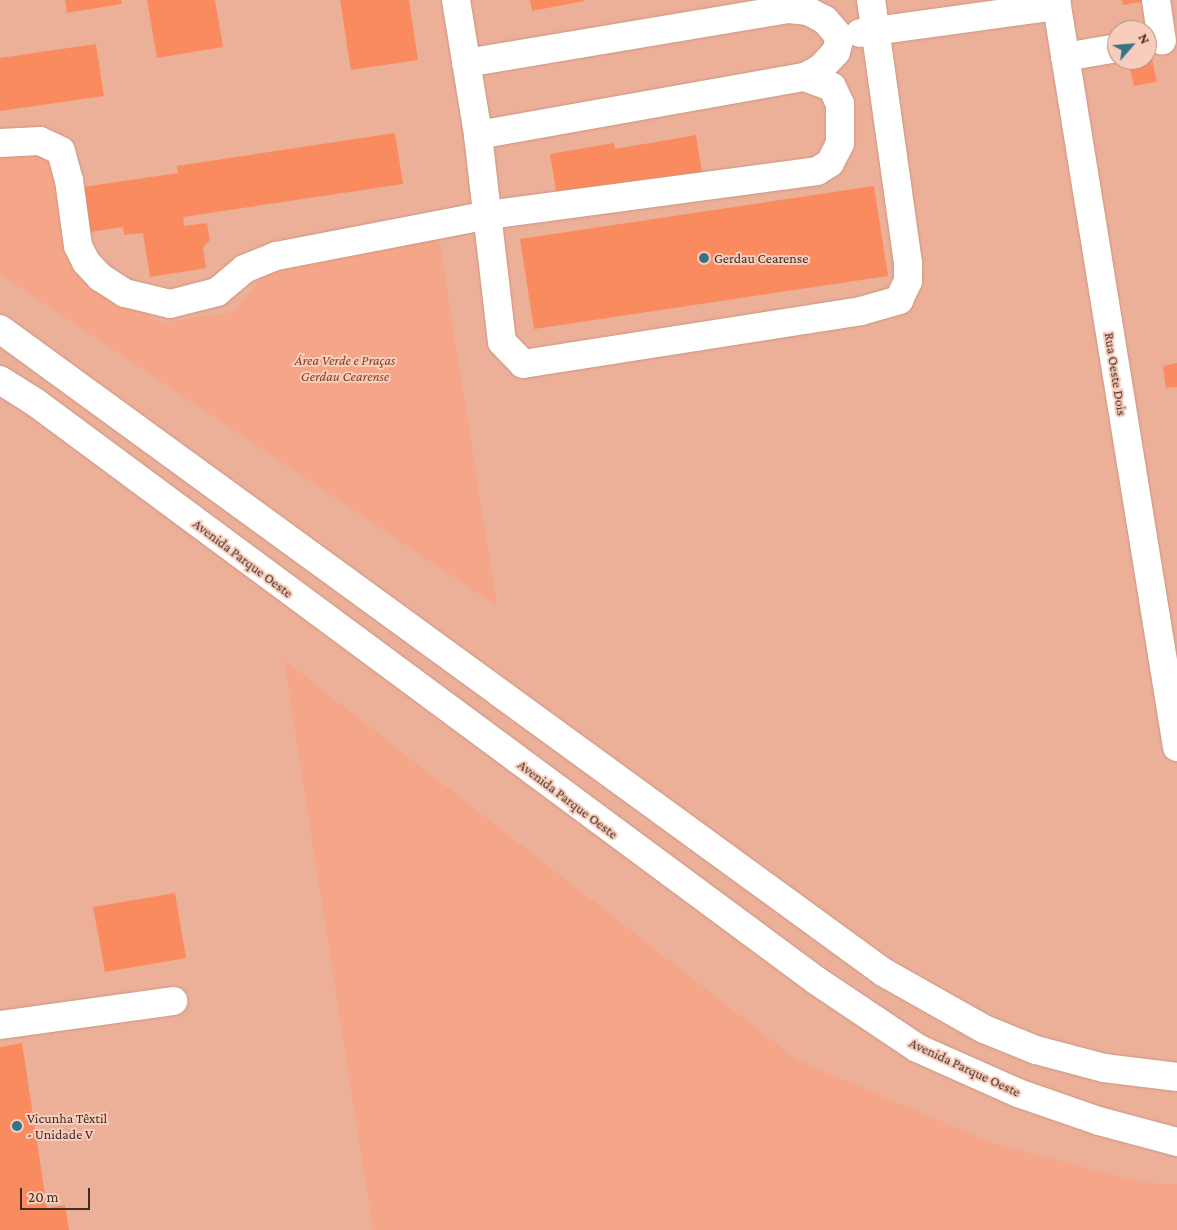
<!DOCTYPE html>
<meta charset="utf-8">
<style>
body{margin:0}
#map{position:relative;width:1177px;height:1230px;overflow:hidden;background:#f3bda9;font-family:"Crimson Pro",serif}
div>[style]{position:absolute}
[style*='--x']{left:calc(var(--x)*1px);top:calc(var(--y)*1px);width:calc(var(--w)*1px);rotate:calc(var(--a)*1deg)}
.built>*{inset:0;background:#ecaf98}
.green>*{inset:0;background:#f5a688}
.building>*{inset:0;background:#fa8b5f}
.roads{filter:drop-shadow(0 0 1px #c99682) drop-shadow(0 0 1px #c99682)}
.minor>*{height:28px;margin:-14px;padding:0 14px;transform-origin:14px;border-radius:14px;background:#fff}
.dots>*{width:14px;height:14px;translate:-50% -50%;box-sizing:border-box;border:2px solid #f9cdbc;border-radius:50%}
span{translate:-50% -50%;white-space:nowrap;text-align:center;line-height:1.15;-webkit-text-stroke:4px #f9cdbc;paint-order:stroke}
.poi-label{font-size:14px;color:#422d25}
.left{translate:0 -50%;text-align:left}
.park-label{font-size:14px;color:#863f22;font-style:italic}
.street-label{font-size:14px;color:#422d25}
.north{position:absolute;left:1107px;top:20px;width:50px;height:50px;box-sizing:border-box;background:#f9cdbc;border:1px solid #b08d80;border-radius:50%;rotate:63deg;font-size:14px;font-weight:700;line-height:20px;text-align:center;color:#422d25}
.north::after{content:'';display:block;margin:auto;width:18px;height:22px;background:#357488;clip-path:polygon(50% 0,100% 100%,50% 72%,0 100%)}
.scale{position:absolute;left:20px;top:1188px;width:70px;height:22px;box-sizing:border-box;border:2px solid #422d25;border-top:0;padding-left:6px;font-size:15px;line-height:18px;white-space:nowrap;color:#422d25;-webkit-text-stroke:4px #f9cdbc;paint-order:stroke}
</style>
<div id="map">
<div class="built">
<i style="clip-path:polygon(evenodd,0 0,1177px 0,1177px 1230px,0 1230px,0 0,1117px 30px,1147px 30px,1147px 60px,1117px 60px,1117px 30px)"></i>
</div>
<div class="green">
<i style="clip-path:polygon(0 151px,54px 154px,97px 282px,161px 323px,233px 312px,268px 269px,438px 232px,497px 606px,0 274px)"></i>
<i style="clip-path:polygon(284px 660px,797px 1060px,994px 1144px,1146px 1183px,1177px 1184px,1177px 1230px,373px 1230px)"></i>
</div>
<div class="building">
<i style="clip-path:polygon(65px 0,121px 0,122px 4px,67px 13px)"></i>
<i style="clip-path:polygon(147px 0,215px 0,223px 47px,157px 58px)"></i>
<i style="clip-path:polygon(340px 0,409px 0,418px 60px,351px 70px)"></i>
<i style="clip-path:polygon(530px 0,584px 0,584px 1px,532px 11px)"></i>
<i style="clip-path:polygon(1122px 0,1142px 0,1142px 2px,1123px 5px)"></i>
<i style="clip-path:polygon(96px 44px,104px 96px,0 111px,0 58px)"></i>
<i style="clip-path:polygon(1152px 59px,1157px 82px,1134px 86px,1129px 64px)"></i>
<i style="clip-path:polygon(395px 133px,403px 184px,183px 217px,184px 226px,207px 223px,210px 240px,203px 247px,206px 268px,150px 277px,143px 233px,124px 235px,123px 227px,90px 232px,83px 187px,178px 173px,177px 166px)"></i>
<i style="clip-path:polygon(696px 135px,702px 172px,557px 196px,550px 154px,614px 143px,615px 149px)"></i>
<i style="clip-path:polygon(874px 186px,888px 276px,534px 329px,520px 239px)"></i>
<i style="clip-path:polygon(1177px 363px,1177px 387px,1166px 388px,1163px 366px)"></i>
<i style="clip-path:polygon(175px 893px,186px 958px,105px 972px,93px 907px)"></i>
<i style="clip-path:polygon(22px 1043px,47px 1208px,65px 1205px,69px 1230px,0 1230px,0 1047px)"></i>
</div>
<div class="roads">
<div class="minor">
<i style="--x:456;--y:0;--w:137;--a:80.7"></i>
<i style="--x:478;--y:135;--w:208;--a:83.4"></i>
<i style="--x:502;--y:342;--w:30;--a:46"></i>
<i style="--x:523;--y:364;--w:342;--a:-8.9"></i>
<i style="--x:861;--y:311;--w:40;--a:-16"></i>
<i style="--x:899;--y:300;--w:21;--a:-65"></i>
<i style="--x:908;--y:281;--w:18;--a:-90"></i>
<i style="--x:908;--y:263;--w:266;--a:-98"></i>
<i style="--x:1056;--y:0;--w:757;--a:80.8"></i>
<i style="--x:1156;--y:0;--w:41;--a:81.7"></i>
<i style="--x:860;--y:33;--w:199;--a:-7.8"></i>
<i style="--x:1065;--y:57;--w:53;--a:-9.8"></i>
<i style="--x:466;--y:63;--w:327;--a:-9.5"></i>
<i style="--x:789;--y:9;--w:19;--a:6"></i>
<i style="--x:808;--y:11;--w:19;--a:28"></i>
<i style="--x:825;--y:20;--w:23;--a:49"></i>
<i style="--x:478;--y:135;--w:332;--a:-10.1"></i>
<i style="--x:805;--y:77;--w:18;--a:-29"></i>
<i style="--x:821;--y:68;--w:22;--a:-47"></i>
<i style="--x:836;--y:52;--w:16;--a:-75"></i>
<i style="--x:0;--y:143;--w:40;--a:-2.9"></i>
<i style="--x:40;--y:141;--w:23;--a:25"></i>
<i style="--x:61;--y:151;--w:30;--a:75"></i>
<i style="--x:69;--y:180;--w:67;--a:82.2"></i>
<i style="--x:78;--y:246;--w:18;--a:63"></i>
<i style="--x:86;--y:262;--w:21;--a:47"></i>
<i style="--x:100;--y:277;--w:30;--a:33"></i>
<i style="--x:125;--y:293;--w:46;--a:13.7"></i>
<i style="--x:170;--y:304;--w:49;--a:-14.3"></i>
<i style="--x:217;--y:292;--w:35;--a:-40"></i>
<i style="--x:244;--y:269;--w:35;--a:-22"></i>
<i style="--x:276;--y:256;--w:216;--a:-10.9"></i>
<i style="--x:488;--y:215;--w:332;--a:-7.6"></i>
<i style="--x:817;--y:171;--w:15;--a:-32"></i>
<i style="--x:830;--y:163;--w:22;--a:-63"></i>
<i style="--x:840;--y:143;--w:39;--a:-90"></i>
<i style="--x:840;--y:104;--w:19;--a:-115"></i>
<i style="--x:832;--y:87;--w:29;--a:-160"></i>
<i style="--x:0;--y:329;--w:1092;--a:36.06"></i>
<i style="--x:883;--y:972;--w:116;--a:29.4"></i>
<i style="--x:984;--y:1029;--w:56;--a:22"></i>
<i style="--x:1036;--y:1050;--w:70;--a:14.8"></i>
<i style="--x:1104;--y:1068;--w:74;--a:7"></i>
<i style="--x:0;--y:380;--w:41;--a:32.2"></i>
<i style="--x:35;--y:402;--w:973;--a:36.52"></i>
<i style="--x:817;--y:981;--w:120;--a:33.8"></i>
<i style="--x:917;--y:1048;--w:111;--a:24"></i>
<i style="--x:1018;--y:1093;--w:86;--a:19.1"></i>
<i style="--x:1099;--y:1121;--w:81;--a:15.1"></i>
<i style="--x:0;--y:1025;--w:175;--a:-7.9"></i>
</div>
</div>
<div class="dots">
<i style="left:704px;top:258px;background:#357488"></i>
<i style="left:17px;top:1126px;background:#357488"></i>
</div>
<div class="poi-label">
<span class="left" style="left:714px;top:258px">Gerdau Cearense</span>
<span class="left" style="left:27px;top:1126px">Vicunha Têxtil<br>- Unidade V</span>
</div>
<div class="park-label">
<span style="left:345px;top:368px">Área Verde e Praças<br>Gerdau Cearense</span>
</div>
<div class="street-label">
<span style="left:1116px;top:374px;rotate:81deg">Rua Oeste Dois</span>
<span style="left:243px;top:558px;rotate:37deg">Avenida Parque Oeste</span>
<span style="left:568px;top:799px;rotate:37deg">Avenida Parque Oeste</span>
<span style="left:965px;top:1067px;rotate:25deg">Avenida Parque Oeste</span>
</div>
<div class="north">N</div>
<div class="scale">20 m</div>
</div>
